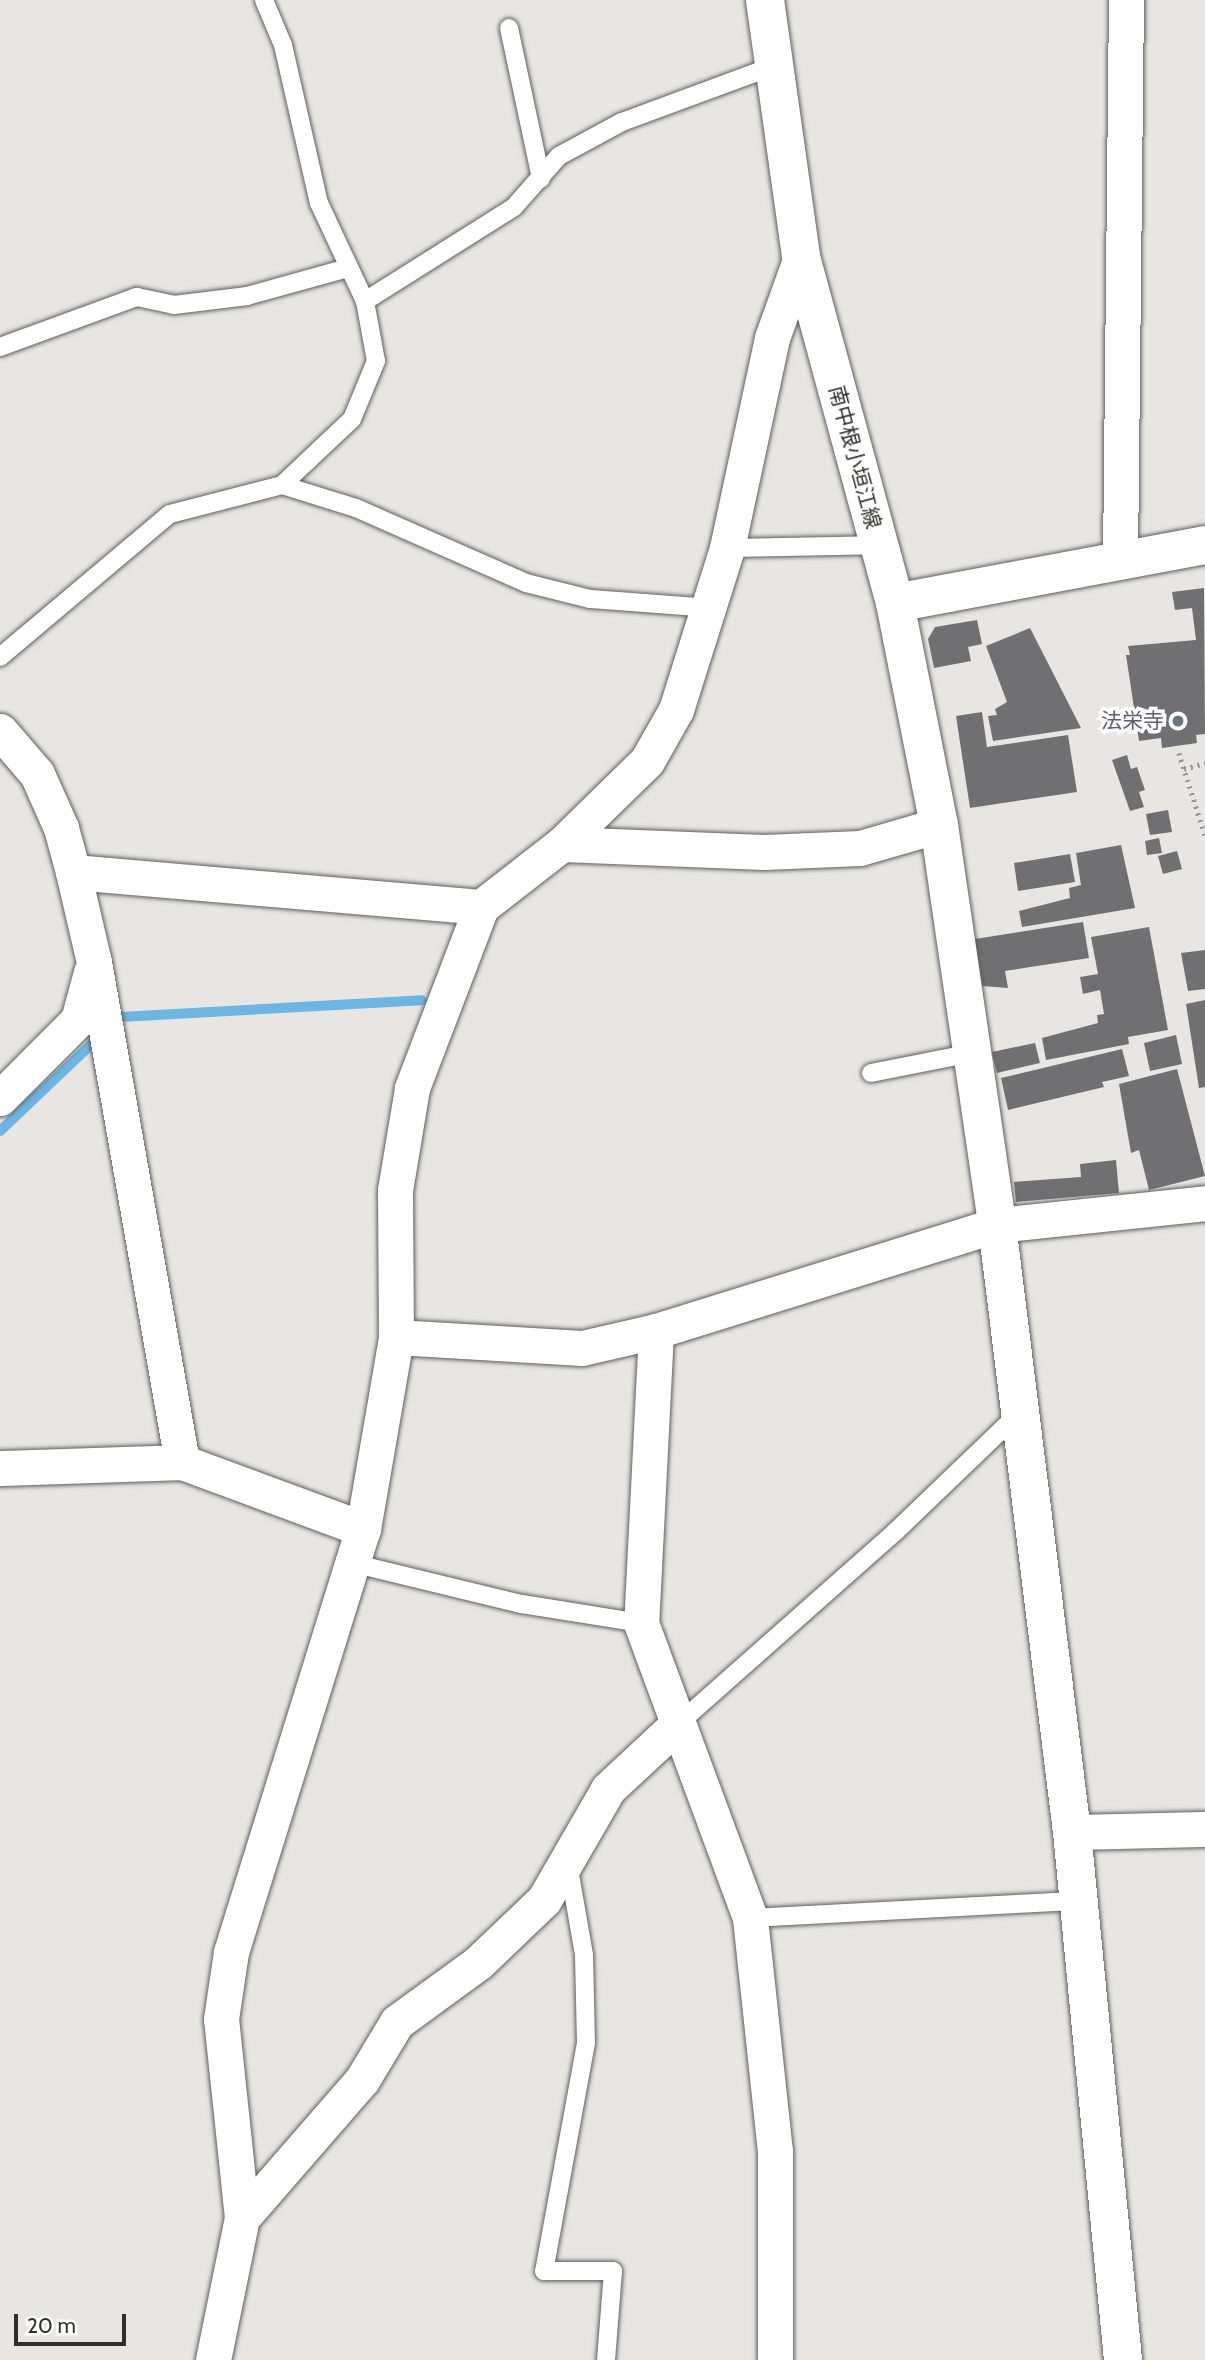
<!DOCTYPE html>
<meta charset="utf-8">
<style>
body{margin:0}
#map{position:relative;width:1205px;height:2360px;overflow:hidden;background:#e7e6e2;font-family:Cabin,"Noto Sans JP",sans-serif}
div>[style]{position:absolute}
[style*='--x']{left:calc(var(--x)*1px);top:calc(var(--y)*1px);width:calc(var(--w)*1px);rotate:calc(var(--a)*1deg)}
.stream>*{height:10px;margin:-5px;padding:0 5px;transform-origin:5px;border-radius:5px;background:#6eb5e1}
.building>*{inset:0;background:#706f72}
.path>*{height:4.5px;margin-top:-2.25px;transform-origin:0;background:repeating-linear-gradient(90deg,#969693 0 2px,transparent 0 7px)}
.roads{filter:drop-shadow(0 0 2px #605e5b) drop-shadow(0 0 2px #605e5b)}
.service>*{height:18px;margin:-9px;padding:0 9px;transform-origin:9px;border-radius:9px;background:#fff}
.minor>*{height:35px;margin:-17.5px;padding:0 17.5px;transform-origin:17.5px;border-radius:17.5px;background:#fff}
.tertiary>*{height:38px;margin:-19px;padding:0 19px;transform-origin:19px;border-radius:19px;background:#fff}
.secondary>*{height:38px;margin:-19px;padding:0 19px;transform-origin:19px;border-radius:19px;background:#fff}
.dots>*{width:19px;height:19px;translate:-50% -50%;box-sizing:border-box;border:4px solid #fff;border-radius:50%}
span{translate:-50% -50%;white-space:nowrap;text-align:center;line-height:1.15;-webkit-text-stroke:7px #fff;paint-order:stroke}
.street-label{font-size:21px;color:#2e2e2c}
.worship-label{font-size:21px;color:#5b616d}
.right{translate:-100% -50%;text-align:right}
.scale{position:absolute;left:14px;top:2314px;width:112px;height:32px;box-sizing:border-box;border:4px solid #2e2e2c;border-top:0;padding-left:9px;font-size:21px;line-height:24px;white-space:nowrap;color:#2e2e2c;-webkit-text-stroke:5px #fff;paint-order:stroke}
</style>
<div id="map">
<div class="stream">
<i style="--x:111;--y:1026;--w:13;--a:-42"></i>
<i style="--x:121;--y:1017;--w:301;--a:-3.2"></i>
<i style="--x:0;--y:1131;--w:137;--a:-43.5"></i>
</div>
<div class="building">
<i style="clip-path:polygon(1204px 588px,1205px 734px,1196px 735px,1197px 743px,1162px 748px,1161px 738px,1139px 741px,1126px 655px,1130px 655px,1128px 646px,1196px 640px,1192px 608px,1175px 610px,1172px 592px)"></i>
<i style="clip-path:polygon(977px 620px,982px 644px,968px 647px,971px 661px,934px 668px,928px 639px,935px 627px)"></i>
<i style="clip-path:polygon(1030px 628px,1081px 728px,993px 741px,988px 716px,997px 715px,995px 709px,1007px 702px,986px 646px)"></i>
<i style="clip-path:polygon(982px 712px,987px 747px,1068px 735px,1077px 792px,970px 808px,956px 716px)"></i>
<i style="clip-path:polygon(1127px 755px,1131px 769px,1137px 767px,1145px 790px,1139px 792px,1144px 807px,1130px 811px,1112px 760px)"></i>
<i style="clip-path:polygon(1168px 810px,1172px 832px,1150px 835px,1146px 814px)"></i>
<i style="clip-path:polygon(1159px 838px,1162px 853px,1147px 855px,1145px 841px)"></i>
<i style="clip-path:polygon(1121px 845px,1135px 908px,1022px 927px,1019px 911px,1070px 898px,1069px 888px,1081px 885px,1076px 853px)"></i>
<i style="clip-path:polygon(1177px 851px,1182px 869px,1163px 874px,1158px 856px)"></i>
<i style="clip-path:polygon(1070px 854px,1075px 882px,1018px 891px,1014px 863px)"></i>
<i style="clip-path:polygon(1083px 922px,1089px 958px,1005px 971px,1008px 988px,982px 986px,975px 939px)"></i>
<i style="clip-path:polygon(1149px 927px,1168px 1030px,1128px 1037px,1129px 1044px,1046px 1060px,1042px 1038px,1098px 1023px,1097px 1015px,1104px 1014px,1100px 990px,1083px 994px,1080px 977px,1098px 974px,1091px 937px)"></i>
<i style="clip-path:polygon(1205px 950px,1205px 989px,1188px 991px,1181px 953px)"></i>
<i style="clip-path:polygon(1205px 1000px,1205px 1087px,1199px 1088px,1186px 1004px)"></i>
<i style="clip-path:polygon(1176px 1035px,1182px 1064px,1150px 1071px,1144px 1043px)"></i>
<i style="clip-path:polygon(1035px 1043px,1040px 1063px,997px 1073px,992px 1052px)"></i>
<i style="clip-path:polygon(1122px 1049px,1129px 1076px,1102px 1082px,1104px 1087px,1008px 1110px,1001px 1078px)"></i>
<i style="clip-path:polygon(1177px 1069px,1205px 1176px,1149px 1190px,1139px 1150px,1131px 1153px,1119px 1084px)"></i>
<i style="clip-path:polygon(1116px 1160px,1119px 1193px,1016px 1202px,1014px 1182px,1081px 1177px,1080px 1164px)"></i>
</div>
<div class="path">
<i style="--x:1179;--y:753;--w:86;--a:72.4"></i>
<i style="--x:1184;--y:769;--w:22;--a:-16"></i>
</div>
<div class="roads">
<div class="service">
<i style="--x:264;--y:0;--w:49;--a:67.1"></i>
<i style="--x:283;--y:45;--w:162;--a:77.2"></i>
<i style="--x:319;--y:203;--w:108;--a:64.9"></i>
<i style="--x:509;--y:28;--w:154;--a:78"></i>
<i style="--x:0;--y:347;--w:146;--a:-20.1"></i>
<i style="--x:137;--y:297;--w:38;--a:12"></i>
<i style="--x:174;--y:305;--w:74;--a:-7"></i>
<i style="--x:247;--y:296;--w:105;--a:-15.5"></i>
<i style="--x:282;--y:485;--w:77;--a:17.3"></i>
<i style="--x:356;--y:508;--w:186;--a:23.8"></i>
<i style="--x:526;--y:583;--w:66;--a:14"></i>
<i style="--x:590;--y:599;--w:119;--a:4.3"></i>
<i style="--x:727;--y:548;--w:151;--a:-1.1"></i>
<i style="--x:0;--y:657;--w:222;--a:-40.1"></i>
<i style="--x:170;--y:514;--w:116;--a:-14.5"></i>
<i style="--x:282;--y:485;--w:96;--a:-43.3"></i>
<i style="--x:352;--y:419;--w:63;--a:-67.5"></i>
<i style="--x:376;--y:361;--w:61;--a:-100.4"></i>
<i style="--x:365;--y:301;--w:176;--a:-32.2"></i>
<i style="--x:514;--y:207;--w:68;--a:-48.6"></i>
<i style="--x:559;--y:156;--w:72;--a:-28.4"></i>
<i style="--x:622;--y:122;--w:159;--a:-20.3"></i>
<i style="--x:871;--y:1073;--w:103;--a:-11.2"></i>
<i style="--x:352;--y:1563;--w:175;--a:13.6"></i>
<i style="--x:522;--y:1604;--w:121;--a:9.1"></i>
<i style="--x:678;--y:1724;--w:290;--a:-41.5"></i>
<i style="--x:895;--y:1532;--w:172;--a:-43.8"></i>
<i style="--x:568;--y:1863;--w:93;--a:80.1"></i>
<i style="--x:584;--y:1955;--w:88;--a:88.7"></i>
<i style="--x:586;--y:2043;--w:232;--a:100.4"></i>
<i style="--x:544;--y:2271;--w:69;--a:0"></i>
<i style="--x:613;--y:2271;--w:89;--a:94.5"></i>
<i style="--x:750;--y:1918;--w:329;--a:-3"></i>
</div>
<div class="minor">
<i style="--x:1120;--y:560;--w:560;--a:-89.39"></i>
<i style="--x:0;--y:731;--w:57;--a:49.3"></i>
<i style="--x:37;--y:774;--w:59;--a:66"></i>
<i style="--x:61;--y:828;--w:46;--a:74.7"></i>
<i style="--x:73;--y:872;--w:92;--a:76.9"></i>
<i style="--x:94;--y:962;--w:508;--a:80.02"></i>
<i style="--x:562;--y:844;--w:202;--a:2.3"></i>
<i style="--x:764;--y:852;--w:96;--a:-2.4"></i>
<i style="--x:860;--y:848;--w:82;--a:-16.2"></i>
<i style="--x:73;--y:872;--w:409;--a:4.9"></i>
<i style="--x:0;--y:1098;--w:110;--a:-45"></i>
<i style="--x:78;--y:1020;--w:50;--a:-74.8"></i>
<i style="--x:656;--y:1331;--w:292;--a:92.9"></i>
<i style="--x:641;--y:1623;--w:314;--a:69.7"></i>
<i style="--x:750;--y:1918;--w:234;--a:83.9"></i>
<i style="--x:775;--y:2151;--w:209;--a:90"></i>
<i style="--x:396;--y:1337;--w:186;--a:3.4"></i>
<i style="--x:582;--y:1348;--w:76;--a:-12.9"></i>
<i style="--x:656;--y:1331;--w:357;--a:-17.3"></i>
<i style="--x:997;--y:1225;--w:209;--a:-6"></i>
<i style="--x:0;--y:1468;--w:182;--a:-1.9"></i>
<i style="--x:182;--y:1462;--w:193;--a:20.3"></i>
<i style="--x:1072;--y:1832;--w:133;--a:-1.3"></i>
<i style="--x:242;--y:2218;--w:183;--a:-49"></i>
<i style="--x:362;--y:2080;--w:68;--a:-58.9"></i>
<i style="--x:397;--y:2022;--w:100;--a:-36.1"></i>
<i style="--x:478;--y:1963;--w:91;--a:-43.7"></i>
<i style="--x:544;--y:1900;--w:128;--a:-60"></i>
<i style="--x:608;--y:1789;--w:96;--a:-42.9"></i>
<i style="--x:213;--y:2360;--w:145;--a:-78.5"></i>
<i style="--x:242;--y:2218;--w:200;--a:-96"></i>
<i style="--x:221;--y:2019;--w:68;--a:-81.5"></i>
<i style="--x:231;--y:1952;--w:443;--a:-72.7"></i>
<i style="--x:363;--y:1529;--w:195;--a:-80.2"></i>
<i style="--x:396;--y:1337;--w:147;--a:-90.4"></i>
<i style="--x:395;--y:1190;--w:103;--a:-80.5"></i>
<i style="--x:412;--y:1088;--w:194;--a:-69.1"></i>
<i style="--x:481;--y:907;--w:103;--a:-37.9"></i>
<i style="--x:562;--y:844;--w:119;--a:-44.3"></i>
<i style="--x:647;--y:761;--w:59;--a:-60.4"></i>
<i style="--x:676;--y:710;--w:170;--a:-72.5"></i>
<i style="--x:727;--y:548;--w:215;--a:-77.9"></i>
<i style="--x:772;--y:338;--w:86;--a:-70.3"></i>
</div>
<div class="tertiary">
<i style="--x:895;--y:603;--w:226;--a:78.8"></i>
<i style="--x:939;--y:825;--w:404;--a:81.7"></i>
<i style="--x:997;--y:1225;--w:612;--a:82.96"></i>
<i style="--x:1072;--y:1832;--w:530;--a:84.48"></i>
</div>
<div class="secondary">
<i style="--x:765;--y:0;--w:260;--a:82"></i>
<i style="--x:801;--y:257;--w:359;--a:74.8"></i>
<i style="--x:895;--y:603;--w:315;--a:-10.6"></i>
</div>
</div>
<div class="dots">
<i style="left:1178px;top:721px;background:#6b7280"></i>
</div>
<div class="street-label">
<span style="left:855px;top:457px;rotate:75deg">南中根小垣江線</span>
</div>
<div class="worship-label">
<span class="right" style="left:1164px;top:721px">法栄寺</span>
</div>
<div class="scale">20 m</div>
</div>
